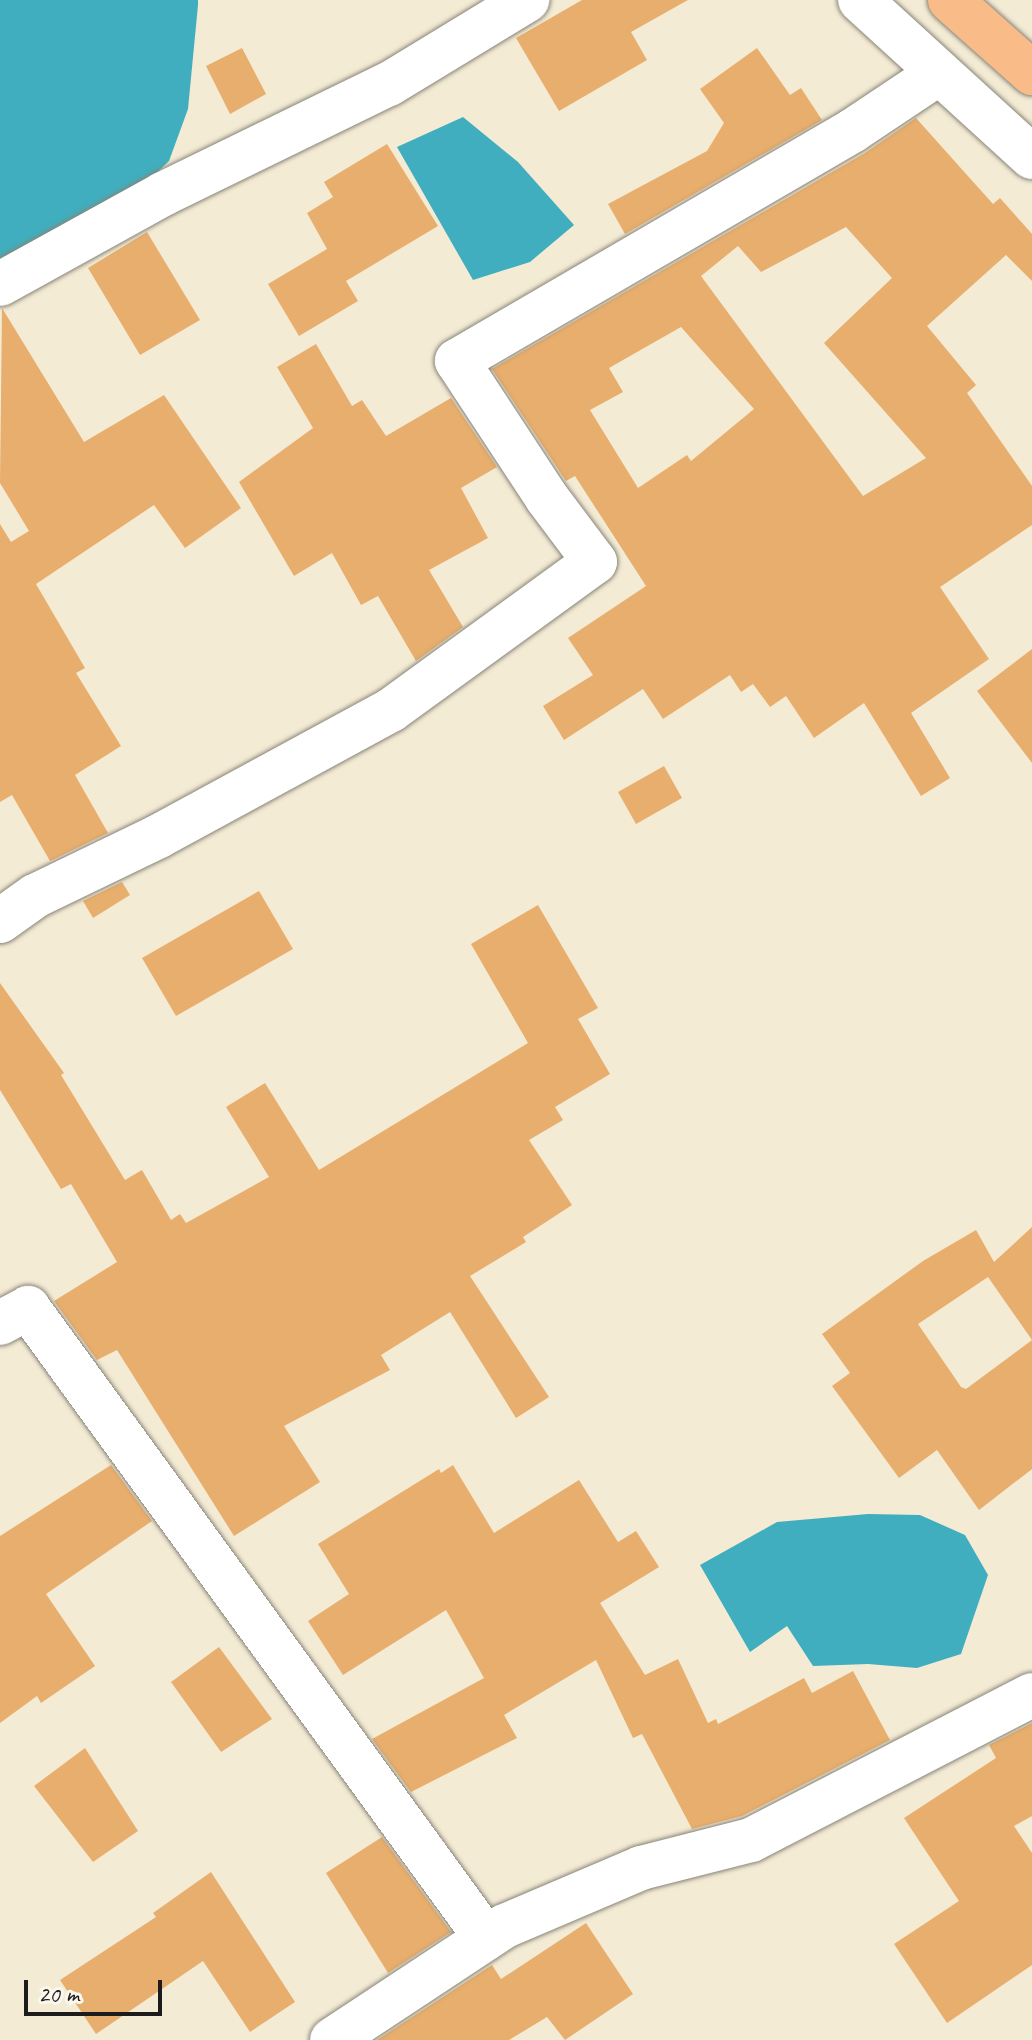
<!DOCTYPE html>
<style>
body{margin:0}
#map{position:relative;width:1032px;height:2040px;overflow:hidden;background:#f4ebd5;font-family:Caveat,sans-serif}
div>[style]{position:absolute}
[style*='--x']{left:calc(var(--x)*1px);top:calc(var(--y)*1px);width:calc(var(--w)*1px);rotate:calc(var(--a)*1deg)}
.water>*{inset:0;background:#40aebe}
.building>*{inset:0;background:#e8ae6d}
.roads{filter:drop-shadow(0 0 2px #888478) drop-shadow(0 0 2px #888478)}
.street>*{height:44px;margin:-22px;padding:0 22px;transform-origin:22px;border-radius:22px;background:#fff}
.highway>*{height:44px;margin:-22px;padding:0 22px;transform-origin:22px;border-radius:22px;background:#f9bc89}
span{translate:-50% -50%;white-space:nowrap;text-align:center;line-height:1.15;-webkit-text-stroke:7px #fbf7ec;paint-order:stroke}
.scale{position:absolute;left:24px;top:1980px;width:138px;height:36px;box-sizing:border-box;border:4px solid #1c1c1c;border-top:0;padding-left:10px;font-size:24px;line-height:28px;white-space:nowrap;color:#1c1c1c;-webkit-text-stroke:6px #fbf7ec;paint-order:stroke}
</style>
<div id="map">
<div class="water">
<i style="clip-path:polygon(0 0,198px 0,198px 5px,188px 109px,169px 161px,143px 186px,0 270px)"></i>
<i style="clip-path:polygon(463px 117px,518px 162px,574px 225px,530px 262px,473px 280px,397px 147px)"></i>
<i style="clip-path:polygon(868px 1514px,920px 1515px,965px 1535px,988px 1575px,961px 1654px,917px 1668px,868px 1664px,813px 1666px,787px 1626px,750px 1652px,700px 1565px,777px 1522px)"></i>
</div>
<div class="building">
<i style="clip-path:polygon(582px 0,688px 0,631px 32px,647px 60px,559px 111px,516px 38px)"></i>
<i style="clip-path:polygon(242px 48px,266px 94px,230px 114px,206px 66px)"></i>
<i style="clip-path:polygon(757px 48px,790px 95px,801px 88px,822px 120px,625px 234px,608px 204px,707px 151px,724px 123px,700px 89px)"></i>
<i style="clip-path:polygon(evenodd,916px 118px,993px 204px,1000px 198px,1032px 234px,1032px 281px,1006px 255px,927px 326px,976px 385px,967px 393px,1032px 486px,1032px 525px,940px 587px,989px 659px,911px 713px,950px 778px,921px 796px,864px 703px,814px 738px,786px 696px,770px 707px,753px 684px,741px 692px,730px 675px,663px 719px,643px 689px,564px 740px,543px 706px,593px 675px,568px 638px,646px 586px,575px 476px,566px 481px,492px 369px,865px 153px,916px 118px,846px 227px,892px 278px,824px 343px,926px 458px,863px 496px,701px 276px,738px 246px,761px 272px,846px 227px,916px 118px,681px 327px,754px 409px,691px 461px,687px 455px,638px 488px,590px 410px,623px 392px,609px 368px,681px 327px)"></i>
<i style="clip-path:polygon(387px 144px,438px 226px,346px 281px,358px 301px,299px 336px,268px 284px,327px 249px,307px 213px,333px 197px,324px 182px)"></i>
<i style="clip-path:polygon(147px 232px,200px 320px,140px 355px,88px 268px)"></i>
<i style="clip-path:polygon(2px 308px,84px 442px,164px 395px,241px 508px,185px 548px,154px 505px,36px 584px,85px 668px,76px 673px,121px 746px,75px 775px,108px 833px,50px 861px,12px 795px,0 802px,0 524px,11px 542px,29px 531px,0 483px)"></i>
<i style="clip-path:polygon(316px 344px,352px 406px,362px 400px,386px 436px,451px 398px,497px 467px,461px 488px,488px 538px,429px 570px,463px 627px,416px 661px,378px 596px,361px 605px,332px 553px,294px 576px,239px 482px,313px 428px,277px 367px)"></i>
<i style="clip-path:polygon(1032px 649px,1032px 763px,977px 691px)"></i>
<i style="clip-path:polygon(664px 766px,682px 798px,636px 824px,618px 792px)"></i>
<i style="clip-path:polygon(122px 882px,130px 895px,93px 918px,83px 901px)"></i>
<i style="clip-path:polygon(259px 891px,293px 949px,176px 1016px,142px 958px)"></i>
<i style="clip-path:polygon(538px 905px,598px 1008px,578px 1019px,610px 1074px,555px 1107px,563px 1120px,529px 1140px,572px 1205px,523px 1237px,526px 1242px,470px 1276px,549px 1397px,516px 1418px,450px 1312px,381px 1355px,390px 1370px,284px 1426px,320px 1482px,234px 1536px,117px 1350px,97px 1360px,54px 1301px,117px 1262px,71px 1184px,61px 1189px,0 1090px,0 983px,64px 1073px,61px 1075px,125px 1180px,142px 1170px,171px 1220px,180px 1214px,186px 1223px,269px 1177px,226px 1107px,265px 1083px,319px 1170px,528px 1043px,471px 944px)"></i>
<i style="clip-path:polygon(evenodd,1032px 1227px,1032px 1469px,979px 1510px,937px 1450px,899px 1478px,832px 1386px,850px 1373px,822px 1334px,923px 1261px,976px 1230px,994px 1262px,1032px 1227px,988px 1277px,1032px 1340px,966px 1389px,961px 1387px,918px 1324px,988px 1277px)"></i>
<i style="clip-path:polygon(111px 1465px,152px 1521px,46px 1594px,95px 1666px,41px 1703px,37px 1696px,0 1723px,0 1536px)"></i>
<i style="clip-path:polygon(453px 1465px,494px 1533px,579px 1480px,618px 1542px,636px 1531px,659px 1567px,600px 1603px,645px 1675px,678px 1659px,708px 1723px,716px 1719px,718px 1724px,804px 1678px,812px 1693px,853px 1671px,890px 1740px,742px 1816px,692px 1829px,642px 1734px,633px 1738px,596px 1660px,504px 1715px,517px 1738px,411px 1792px,372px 1739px,484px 1678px,446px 1610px,343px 1675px,308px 1621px,349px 1594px,318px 1544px,439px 1469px,441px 1473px)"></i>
<i style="clip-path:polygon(219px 1647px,272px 1719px,221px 1752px,171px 1682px)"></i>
<i style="clip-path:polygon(1032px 1723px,1032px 1816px,1014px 1826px,1032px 1853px,1032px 1965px,947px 2023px,894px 1944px,959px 1901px,904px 1818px,996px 1758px,989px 1745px)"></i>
<i style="clip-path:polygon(85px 1748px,138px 1831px,93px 1862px,34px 1786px)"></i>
<i style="clip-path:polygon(382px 1837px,451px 1932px,388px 1973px,326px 1873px)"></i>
<i style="clip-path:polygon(211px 1872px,295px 2002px,250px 2032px,203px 1961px,96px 2034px,60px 1980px,156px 1917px,153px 1913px)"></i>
<i style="clip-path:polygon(586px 1923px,633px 1994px,565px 2040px,547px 2017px,509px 2040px,377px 2040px,492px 1965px,501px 1979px)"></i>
</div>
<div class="roads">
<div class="street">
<i style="--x:860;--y:0;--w:233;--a:42.4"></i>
<i style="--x:0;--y:284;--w:186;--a:-28.9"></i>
<i style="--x:163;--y:194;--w:251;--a:-26"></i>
<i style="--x:389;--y:84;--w:162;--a:-31.3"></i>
<i style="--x:0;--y:921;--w:43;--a:-35.5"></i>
<i style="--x:35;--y:896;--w:138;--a:-25.8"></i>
<i style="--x:159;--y:836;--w:264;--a:-28.5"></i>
<i style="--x:391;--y:710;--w:252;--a:-36"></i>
<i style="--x:595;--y:562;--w:80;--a:-126.9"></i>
<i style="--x:547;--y:498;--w:164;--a:-123.3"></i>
<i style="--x:457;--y:361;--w:457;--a:-30.2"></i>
<i style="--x:852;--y:131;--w:105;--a:-33.7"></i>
<i style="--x:0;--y:1323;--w:32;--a:-28"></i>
<i style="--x:28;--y:1308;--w:779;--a:53.98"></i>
<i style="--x:332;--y:2040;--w:207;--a:-33.4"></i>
<i style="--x:505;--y:1926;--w:148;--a:-23.1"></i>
<i style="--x:641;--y:1868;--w:114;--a:-14.3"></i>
<i style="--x:751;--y:1840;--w:316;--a:-27.3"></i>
</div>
<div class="highway">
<i style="--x:950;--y:0;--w:110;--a:41.7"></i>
</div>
</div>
<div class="scale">20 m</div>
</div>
